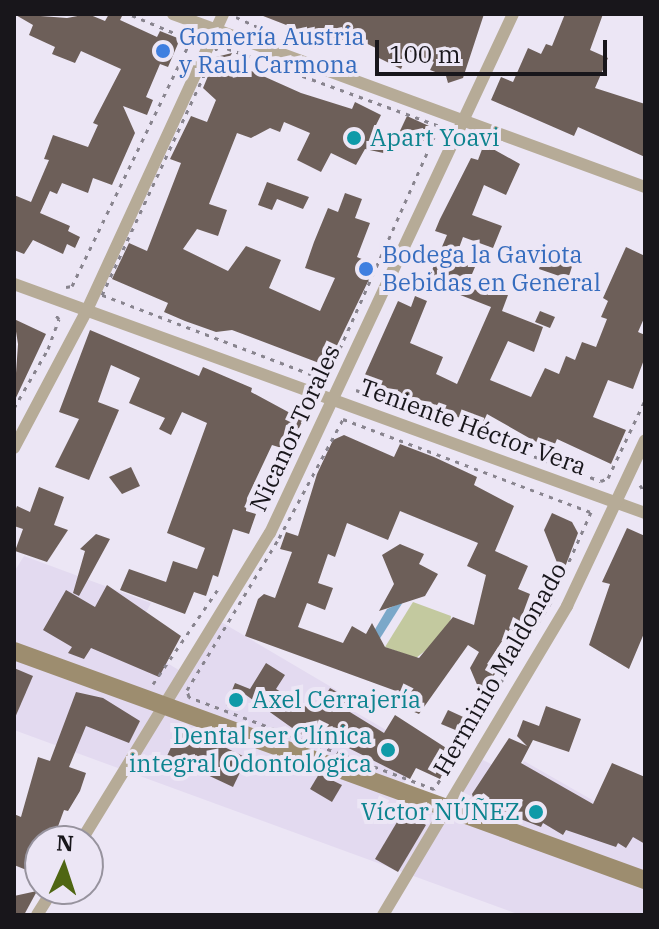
<!DOCTYPE html>
<meta charset="utf-8">
<style>
body{margin:0}
#map{position:relative;width:659px;height:929px;overflow:hidden;background:#ece6f5;font-family:"IBM Plex Serif",serif}
div>[style]{position:absolute}
[style*='--x']{left:calc(var(--x)*1px);top:calc(var(--y)*1px);width:calc(var(--w)*1px);rotate:calc(var(--a)*1deg)}
.built>*{inset:0;background:#e3daf0}
.green>*{inset:0;background:#c3c99f}
.water>*{inset:0;background:#7ba8c9}
.building>*{inset:0;background:#6d5f59}
.path>*{height:3px;margin-top:-1.5px;transform-origin:0;background:repeating-linear-gradient(90deg,#88848e 0 4px,transparent 0 10px)}
.minor>*{height:12px;margin:-6px;padding:0 6px;transform-origin:6px;border-radius:6px;background:#b6ab97}
.secondary>*{height:18px;margin:-9px;padding:0 9px;transform-origin:9px;border-radius:9px;background:#9d8d6f}
.dots>*{width:22px;height:22px;translate:-50% -50%;box-sizing:border-box;border:4px solid #ece6f5;border-radius:50%}
span{translate:-50% -50%;white-space:nowrap;text-align:center;line-height:1.15;-webkit-text-stroke:8px #ece6f5;paint-order:stroke}
.shop-label{font-size:24px;color:#366cbe}
.left{translate:0 -50%;text-align:left}
.culture-label{font-size:24px;color:#0d838f}
.right{translate:-100% -50%;text-align:right}
.street-label{font-size:24px;color:#18161b}
.frame{position:absolute;inset:0;border:16px solid #18161b;pointer-events:none}
.north{position:absolute;left:24px;top:825px;width:80px;height:80px;box-sizing:border-box;background:#ece6f5;border:2px solid #97939e;border-radius:50%;rotate:3deg;font-size:22px;font-weight:700;line-height:32px;text-align:center;color:#18161b}
.north::after{content:'';display:block;margin:auto;width:28px;height:36px;background:#4f6613;clip-path:polygon(50% 0,100% 100%,50% 72%,0 100%)}
.scale{position:absolute;left:375px;top:40px;width:232px;height:36px;box-sizing:border-box;border:4px solid #18161b;border-top:0;padding-left:10px;font-size:24px;line-height:28px;white-space:nowrap;color:#18161b;-webkit-text-stroke:6px #ece6f5;paint-order:stroke}
</style>
<div id="map">
<div class="built">
<i style="clip-path:polygon(24px 556px,151px 603px,131px 641px,182px 672px,216px 619px,355px 701px,350px 709px,424px 752px,400px 789px,445px 805px,475px 756px,515px 776px,524px 761px,629px 821px,645px 801px,645px 915px,520px 915px,14px 730px,14px 572px)"></i>
</div>
<div class="green">
<i style="clip-path:polygon(413px 602px,451px 616px,449px 632px,416px 658px,385px 647px)"></i>
</div>
<div class="water">
<i style="clip-path:polygon(403px 602px,379px 640px,374px 631px,387px 609px)"></i>
</div>
<div class="building">
<i style="clip-path:polygon(14px 14px,67px 18px,88px 14px,105px 21px,109px 14px,123px 14px,120px 20px,157px 37px,160px 31px,180px 39px,168px 67px,160px 64px,146px 97px,153px 100px,147px 115px,123px 106px,135px 133px,112px 185px,93px 178px,88px 193px,62px 183px,57px 194px,50px 191px,40px 213px,70px 226px,68px 231px,80px 237px,75px 248px,67px 244px,63px 254px,33px 240px,24px 254px,14px 250px,14px 195px,31px 202px,49px 160px,44px 159px,53px 135px,88px 147px,98px 125px,93px 123px,121px 69px,81px 51px,75px 63px,52px 54px,55px 47px,29px 35px,33px 25px)"></i>
<i style="clip-path:polygon(258px 14px,484px 14px,463px 78px,448px 83px,446px 76px,430px 70px,434px 62px,409px 51px,401px 69px,375px 56px,378px 49px,353px 37px,348px 49px)"></i>
<i style="clip-path:polygon(565px 14px,603px 14px,590px 50px,608px 58px,595px 88px,645px 104px,645px 157px,578px 127px,574px 136px,491px 100px,501px 77px,513px 82px,528px 48px,541px 54px,546px 44px,552px 46px)"></i>
<i style="clip-path:polygon(232px 53px,229px 59px,236px 64px,301px 93px,352px 109px,355px 102px,381px 115px,375px 127px,396px 137px,388px 154px,365px 149px,356px 165px,331px 153px,321px 172px,297px 160px,310px 133px,284px 122px,280px 132px,270px 128px,251px 138px,237px 133px,209px 204px,227px 210px,218px 236px,197px 229px,183px 249px,228px 271px,246px 246px,281px 260px,269px 288px,320px 311px,335px 278px,305px 268px,314px 242px,328px 208px,338px 212px,345px 193px,362px 199px,355px 218px,370px 223px,357px 257px,376px 265px,327px 366px,232px 330px,216px 332px,185px 321px,164px 312px,168px 303px,112px 279px,129px 243px,147px 251px,181px 163px,170px 159px,191px 116px,207px 122px,216px 100px,203px 88px,216px 57px)"></i>
<i style="clip-path:polygon(407px 116px,429px 126px,434px 138px,431px 147px,399px 133px)"></i>
<i style="clip-path:polygon(484px 144px,520px 164px,506px 195px,484px 185px,472px 215px,502px 226px,493px 248px,463px 237px,455px 259px,475px 267px,466px 288px,508px 295px,502px 311px,543px 327px,534px 352px,508px 341px,490px 380px,531px 397px,545px 368px,559px 374px,566px 356px,575px 360px,582px 342px,596px 347px,607px 319px,601px 317px,608px 301px,603px 298px,626px 247px,645px 256px,645px 316px,638px 332px,645px 335px,645px 357px,633px 389px,608px 380px,593px 417px,626px 430px,611px 464px,557px 439px,552px 451px,487px 414px,482px 425px,470px 422px,363px 379px,398px 301px,411px 307px,415px 296px,427px 301px,410px 343px,443px 357px,436px 374px,457px 384px,491px 307px,427px 282px,447px 235px,435px 231px,440px 219px,471px 158px,478px 160px)"></i>
<i style="clip-path:polygon(267px 182px,309px 197px,303px 209px,277px 199px,272px 210px,258px 205px)"></i>
<i style="clip-path:polygon(546px 247px,575px 257px,568px 279px,539px 269px)"></i>
<i style="clip-path:polygon(540px 311px,555px 317px,550px 328px,535px 322px)"></i>
<i style="clip-path:polygon(14px 319px,46px 334px,14px 402px,18px 344px)"></i>
<i style="clip-path:polygon(90px 330px,199px 376px,203px 367px,252px 388px,251px 392px,303px 420px,288px 450px,272px 445px,247px 498px,246px 511px,256px 514px,249px 534px,233px 529px,218px 577px,213px 575px,206px 596px,194px 592px,185px 614px,120px 590px,129px 569px,166px 582px,173px 561px,197px 569px,205px 548px,167px 533px,207px 423px,182px 412px,171px 435px,159px 429px,165px 418px,129px 403px,140px 378px,111px 365px,98px 402px,119px 410px,89px 480px,55px 467px,79px 419px,59px 412px)"></i>
<i style="clip-path:polygon(evenodd,344px 435px,394px 457px,400px 444px,434px 457px,477px 477px,474px 485px,514px 506px,495px 551px,528px 566px,518px 589px,530px 594px,516px 632px,510px 629px,487px 664px,497px 671px,481px 694px,470px 668px,479px 652px,468px 645px,419px 714px,400px 706px,407px 695px,245px 636px,258px 599px,264px 594px,275px 598px,292px 552px,280px 549px,286px 532px,298px 536px,317px 474px,333px 440px,344px 435px,400px 511px,478px 543px,467px 566px,486px 575px,474px 625px,453px 617px,419px 658px,385px 647px,372px 623px,366px 634px,352px 626px,343px 643px,298px 627px,307px 603px,325px 610px,333px 588px,318px 583px,328px 554px,335px 557px,347px 523px,388px 540px,400px 511px)"></i>
<i style="clip-path:polygon(131px 467px,140px 486px,122px 494px,109px 477px)"></i>
<i style="clip-path:polygon(39px 487px,64px 497px,54px 525px,68px 530px,47px 562px,15px 551px,23px 529px,14px 526px,14px 514px,17px 506px,30px 512px)"></i>
<i style="clip-path:polygon(552px 513px,572px 522px,578px 533px,562px 575px,544px 530px)"></i>
<i style="clip-path:polygon(627px 528px,645px 536px,645px 631px,629px 669px,589px 645px,610px 584px,602px 582px)"></i>
<i style="clip-path:polygon(96px 534px,110px 539px,79px 596px,73px 593px,85px 551px,80px 549px)"></i>
<i style="clip-path:polygon(400px 544px,424px 554px,419px 564px,438px 574px,425px 596px,379px 611px,394px 584px,382px 555px)"></i>
<i style="clip-path:polygon(107px 585px,181px 636px,159px 677px,91px 648px,84px 659px,68px 653px,72px 647px,43px 630px,66px 590px,95px 607px)"></i>
<i style="clip-path:polygon(266px 663px,285px 675px,276px 689px,315px 712px,330px 688px,351px 700px,345px 709px,384px 733px,395px 715px,454px 753px,440px 779px,416px 768px,410px 779px,307px 727px,302px 735px,246px 695px,236px 709px,226px 705px,235px 683px,250px 689px)"></i>
<i style="clip-path:polygon(14px 668px,33px 676px,14px 720px)"></i>
<i style="clip-path:polygon(76px 692px,103px 698px,140px 721px,129px 743px,86px 726px,69px 767px,86px 773px,80px 791px,68px 811px,64px 810px,53px 840px,43px 837px,40px 841px,29px 871px,14px 865px,14px 814px,21px 817px,38px 757px,50px 761px)"></i>
<i style="clip-path:polygon(546px 706px,581px 719px,569px 752px,533px 740px,521px 763px,593px 804px,612px 763px,645px 777px,645px 844px,633px 837px,626px 848px,618px 843px,616px 847px,566px 830px,563px 835px,543px 823px,541px 827px,474px 801px,472px 794px,509px 738px,527px 746px,517px 736px,523px 720px,539px 726px)"></i>
<i style="clip-path:polygon(448px 710px,472px 721px,465px 734px,441px 724px)"></i>
<i style="clip-path:polygon(181px 726px,247px 758px,233px 787px,167px 756px)"></i>
<i style="clip-path:polygon(319px 774px,342px 785px,332px 802px,310px 789px)"></i>
<i style="clip-path:polygon(403px 812px,426px 825px,398px 872px,375px 859px)"></i>
<i style="clip-path:polygon(37px 891px,24px 915px,14px 915px,14px 896px)"></i>
</div>
<div class="path">
<i style="--x:236;--y:17;--w:43;--a:24.8"></i>
<i style="--x:218;--y:45;--w:235;--a:20.1"></i>
<i style="--x:439;--y:126;--w:273;--a:114"></i>
<i style="--x:328;--y:375;--w:8;--a:157"></i>
<i style="--x:321;--y:378;--w:234;--a:-159.2"></i>
<i style="--x:102;--y:295;--w:276;--a:-65.1"></i>
<i style="--x:66;--y:287;--w:6;--a:-9"></i>
<i style="--x:72;--y:286;--w:273;--a:-64.2"></i>
<i style="--x:191;--y:40;--w:67;--a:-157.2"></i>
<i style="--x:356;--y:390;--w:261;--a:20.4"></i>
<i style="--x:601;--y:481;--w:8;--a:-23"></i>
<i style="--x:608;--y:478;--w:86;--a:-64.6"></i>
<i style="--x:14;--y:408;--w:68;--a:-60"></i>
<i style="--x:48;--y:349;--w:32;--a:-70"></i>
<i style="--x:59;--y:319;--w:6;--a:-129"></i>
<i style="--x:343;--y:419;--w:265;--a:20.6"></i>
<i style="--x:591;--y:512;--w:98;--a:114"></i>
<i style="--x:551;--y:602;--w:221;--a:122"></i>
<i style="--x:434;--y:789;--w:262;--a:-159.4"></i>
<i style="--x:189;--y:697;--w:7;--a:-106"></i>
<i style="--x:187;--y:690;--w:178;--a:-58.8"></i>
<i style="--x:279;--y:538;--w:135;--a:-61.7"></i>
<i style="--x:640;--y:485;--w:9;--a:58"></i>
<i style="--x:153;--y:684;--w:119;--a:-55.6"></i>
</div>
<div class="minor">
<i style="--x:173;--y:14;--w:503;--a:20.13"></i>
<i style="--x:14;--y:284;--w:671;--a:19.95"></i>
<i style="--x:14;--y:448;--w:156;--a:-62.1"></i>
<i style="--x:87;--y:310;--w:326;--a:-65.3"></i>
<i style="--x:81;--y:841;--w:361;--a:-58.5"></i>
<i style="--x:270;--y:533;--w:573;--a:-64.91"></i>
<i style="--x:37;--y:915;--w:31;--a:-58"></i>
<i style="--x:383;--y:915;--w:360;--a:-59.2"></i>
<i style="--x:567;--y:606;--w:183;--a:-64.8"></i>
</div>
<div class="secondary">
<i style="--x:14;--y:651;--w:671;--a:19.95"></i>
</div>
<div class="dots">
<i style="left:163px;top:51px;background:#3f7fe0"></i>
<i style="left:354px;top:138px;background:#0f9aa8"></i>
<i style="left:366px;top:269px;background:#3f7fe0"></i>
<i style="left:236px;top:700px;background:#0f9aa8"></i>
<i style="left:388px;top:750px;background:#0f9aa8"></i>
<i style="left:536px;top:812px;background:#0f9aa8"></i>
</div>
<div class="shop-label">
<span class="left" style="left:179px;top:51px">Gomería Austria<br>y Raul Carmona</span>
<span class="left" style="left:382px;top:269px">Bodega la Gaviota<br>Bebidas en General</span>
</div>
<div class="culture-label">
<span class="left" style="left:370px;top:138px">Apart Yoavi</span>
<span class="left" style="left:252px;top:700px">Axel Cerrajería</span>
<span class="right" style="left:372px;top:750px">Dental ser Clínica<br>integral Odontológica</span>
<span class="right" style="left:520px;top:812px">Víctor NÚÑEZ</span>
</div>
<div class="street-label">
<span style="left:473px;top:427px;rotate:20deg">Teniente Héctor Vera</span>
<span style="left:295px;top:428px;rotate:-65deg">Nicanor Torales</span>
<span style="left:500px;top:669px;rotate:-60deg">Herminio Maldonado</span>
</div>
<div class="frame"></div>
<div class="north">N</div>
<div class="scale">100 m</div>
</div>
